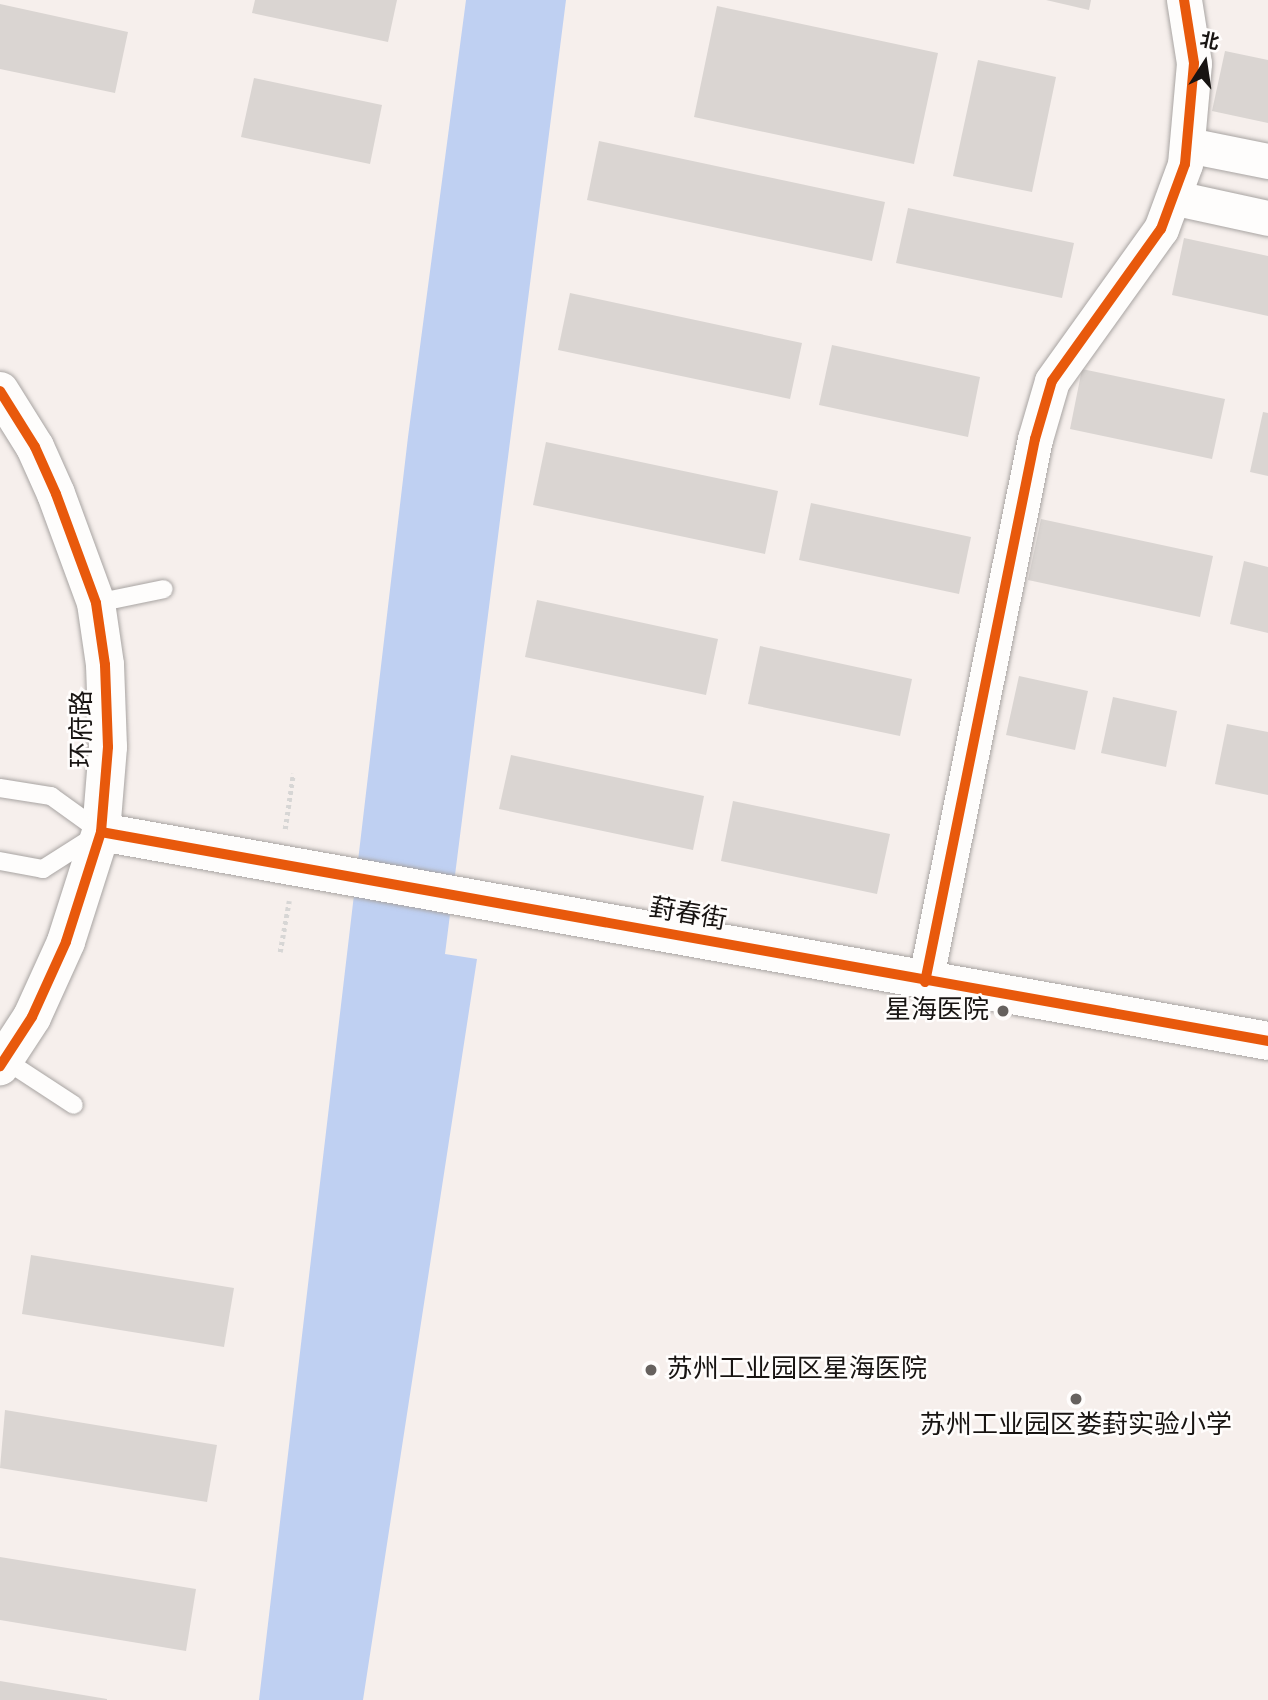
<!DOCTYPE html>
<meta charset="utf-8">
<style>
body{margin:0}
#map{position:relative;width:1268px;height:1700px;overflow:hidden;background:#f6efec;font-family:"Alegreya Sans","Noto Sans SC",sans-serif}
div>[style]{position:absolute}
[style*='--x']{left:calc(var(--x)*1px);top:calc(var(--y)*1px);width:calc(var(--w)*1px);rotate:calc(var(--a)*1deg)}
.water>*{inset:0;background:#bfd0f2}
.building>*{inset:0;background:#dad5d2}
.path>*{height:4.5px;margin-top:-2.25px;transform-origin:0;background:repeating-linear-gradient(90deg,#d7d6d5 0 3.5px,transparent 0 7px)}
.roads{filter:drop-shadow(0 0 2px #a8a4a2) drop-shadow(0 0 2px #a8a4a2)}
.service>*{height:18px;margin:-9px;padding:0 9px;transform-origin:9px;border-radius:9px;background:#fefdfc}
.minor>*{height:35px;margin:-17.5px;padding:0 17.5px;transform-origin:17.5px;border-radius:17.5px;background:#fefdfc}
.tertiary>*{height:38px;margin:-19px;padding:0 19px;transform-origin:19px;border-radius:19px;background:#fefdfc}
.cycleway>*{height:10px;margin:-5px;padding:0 5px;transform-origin:5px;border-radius:5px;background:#e8590c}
.dots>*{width:19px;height:19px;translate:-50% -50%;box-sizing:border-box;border:4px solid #fffdfc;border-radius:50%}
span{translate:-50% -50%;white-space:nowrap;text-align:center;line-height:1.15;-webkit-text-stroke:5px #fffdfc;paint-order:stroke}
.street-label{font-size:26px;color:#181412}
.poi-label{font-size:26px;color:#181412}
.right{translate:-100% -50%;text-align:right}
.left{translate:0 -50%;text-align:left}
.north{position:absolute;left:1170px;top:28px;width:70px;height:70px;-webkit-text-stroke:5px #fffdfc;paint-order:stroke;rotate:12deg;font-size:19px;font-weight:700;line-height:28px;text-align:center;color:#181412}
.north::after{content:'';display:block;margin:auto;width:24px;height:32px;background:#181412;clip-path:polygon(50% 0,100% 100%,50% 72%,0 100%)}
</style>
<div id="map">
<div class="water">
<i style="clip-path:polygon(466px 0,566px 0,445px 954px,477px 959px,363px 1700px,259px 1700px,408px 437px)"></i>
</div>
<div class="building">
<i style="clip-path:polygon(255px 0,397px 0,388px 42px,252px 13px)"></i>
<i style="clip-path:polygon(1046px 0,1091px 0,1089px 10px)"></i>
<i style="clip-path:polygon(0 4px,128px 32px,115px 93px,0 69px)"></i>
<i style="clip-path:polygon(717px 6px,938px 53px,914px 164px,694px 117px)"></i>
<i style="clip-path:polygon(1225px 51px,1268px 60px,1268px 123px,1212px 111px)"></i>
<i style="clip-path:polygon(978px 60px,1056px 77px,1032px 192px,953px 176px)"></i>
<i style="clip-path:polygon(254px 78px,382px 105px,370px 164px,241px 137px)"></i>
<i style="clip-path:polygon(599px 141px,885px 202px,872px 261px,587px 200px)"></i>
<i style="clip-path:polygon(908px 208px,1074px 243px,1062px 298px,896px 263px)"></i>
<i style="clip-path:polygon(1184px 238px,1268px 256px,1268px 316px,1172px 295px)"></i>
<i style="clip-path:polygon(570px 293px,802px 343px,790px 399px,558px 350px)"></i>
<i style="clip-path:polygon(832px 345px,980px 377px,968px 437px,819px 405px)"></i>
<i style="clip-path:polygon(1082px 369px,1225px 399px,1212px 459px,1070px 429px)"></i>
<i style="clip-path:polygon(1263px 412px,1268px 413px,1268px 476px,1250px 472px)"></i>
<i style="clip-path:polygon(546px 442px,778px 491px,765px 554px,533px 505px)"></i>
<i style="clip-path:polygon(811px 503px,971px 537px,959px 594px,799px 560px)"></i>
<i style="clip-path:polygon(1041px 519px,1213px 556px,1200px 617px,1028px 580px)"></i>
<i style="clip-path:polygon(1244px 561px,1268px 567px,1268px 633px,1230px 624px)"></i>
<i style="clip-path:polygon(537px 600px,718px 639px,706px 695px,525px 657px)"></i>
<i style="clip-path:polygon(760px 646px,912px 679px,900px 736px,748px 704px)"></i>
<i style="clip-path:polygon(1019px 676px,1088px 691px,1075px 750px,1006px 735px)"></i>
<i style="clip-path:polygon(1113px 697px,1177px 711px,1166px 767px,1101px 753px)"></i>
<i style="clip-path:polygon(1227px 724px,1268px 732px,1268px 795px,1215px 784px)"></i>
<i style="clip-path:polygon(511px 755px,704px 796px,693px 850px,499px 809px)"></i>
<i style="clip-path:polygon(733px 801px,890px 834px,877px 894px,721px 861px)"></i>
<i style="clip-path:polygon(31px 1255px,234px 1288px,224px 1347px,22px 1314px)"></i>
<i style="clip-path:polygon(5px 1410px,217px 1445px,207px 1502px,0 1468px)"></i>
<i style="clip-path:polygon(0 1557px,196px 1589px,186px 1651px,0 1620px)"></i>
<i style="clip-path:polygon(0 1681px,107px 1699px,107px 1700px,0 1700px)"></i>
</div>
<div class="path">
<i style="--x:285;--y:829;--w:56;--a:-81.7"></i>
<i style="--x:280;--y:952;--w:52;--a:-80"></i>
</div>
<div class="roads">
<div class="service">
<i style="--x:96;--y:603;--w:69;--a:-11.6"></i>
<i style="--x:0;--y:788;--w:52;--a:8.9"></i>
<i style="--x:51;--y:796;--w:62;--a:35.8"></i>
<i style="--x:101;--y:832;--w:69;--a:147.5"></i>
<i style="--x:43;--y:869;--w:44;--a:-169.5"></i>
<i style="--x:5;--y:1060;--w:82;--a:33.1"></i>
</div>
<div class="minor">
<i style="--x:1188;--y:145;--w:82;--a:11.3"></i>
<i style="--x:1176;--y:198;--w:94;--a:12.3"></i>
<i style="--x:925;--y:982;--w:554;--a:-78.55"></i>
<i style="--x:1035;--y:439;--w:60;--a:-73.7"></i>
<i style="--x:1052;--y:381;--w:187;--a:-54.4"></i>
<i style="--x:1161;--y:229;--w:69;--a:-69.7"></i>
<i style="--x:1185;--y:164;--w:101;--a:-84.9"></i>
<i style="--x:1194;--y:63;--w:64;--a:-99"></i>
</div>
<div class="tertiary">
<i style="--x:0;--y:391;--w:66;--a:58"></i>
<i style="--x:35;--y:447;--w:51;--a:65.9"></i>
<i style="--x:56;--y:494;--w:116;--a:69.8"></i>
<i style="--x:96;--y:603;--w:63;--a:81.7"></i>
<i style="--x:105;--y:665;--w:82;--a:87.9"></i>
<i style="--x:108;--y:747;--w:85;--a:94.7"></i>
<i style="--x:101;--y:832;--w:115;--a:107.7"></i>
<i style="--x:66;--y:942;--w:82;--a:114.4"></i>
<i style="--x:32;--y:1017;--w:59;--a:123.1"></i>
<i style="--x:101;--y:832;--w:1186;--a:10.15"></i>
</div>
</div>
<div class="cycleway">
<i style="--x:0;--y:391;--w:66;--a:58"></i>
<i style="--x:35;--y:447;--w:51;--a:65.9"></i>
<i style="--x:56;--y:494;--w:116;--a:69.8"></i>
<i style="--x:96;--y:603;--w:63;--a:81.7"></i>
<i style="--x:105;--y:665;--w:82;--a:87.9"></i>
<i style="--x:108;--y:747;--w:85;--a:94.7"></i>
<i style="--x:101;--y:832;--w:115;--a:107.7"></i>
<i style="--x:66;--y:942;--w:82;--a:114.4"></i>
<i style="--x:32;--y:1017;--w:59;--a:123.1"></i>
<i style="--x:101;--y:832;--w:1186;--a:10.15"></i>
<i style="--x:925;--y:982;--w:554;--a:-78.55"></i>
<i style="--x:1035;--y:439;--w:60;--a:-73.7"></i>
<i style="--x:1052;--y:381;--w:187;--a:-54.4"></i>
<i style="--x:1161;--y:229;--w:69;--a:-69.7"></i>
<i style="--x:1185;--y:164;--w:101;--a:-84.9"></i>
<i style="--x:1194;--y:63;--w:64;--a:-99"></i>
</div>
<div class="dots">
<i style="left:1003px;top:1011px;background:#66615e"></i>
<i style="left:651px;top:1370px;background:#66615e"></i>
<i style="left:1076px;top:1399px;background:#66615e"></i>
</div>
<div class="street-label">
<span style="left:83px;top:729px;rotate:-90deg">环府路</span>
<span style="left:688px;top:915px;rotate:10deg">葑春街</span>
</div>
<div class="poi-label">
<span class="right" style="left:989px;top:1011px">星海医院</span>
<span class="left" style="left:667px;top:1370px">苏州工业园区星海医院</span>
<span style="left:1076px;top:1426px">苏州工业园区娄葑实验小学</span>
</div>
<div class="north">北</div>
</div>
